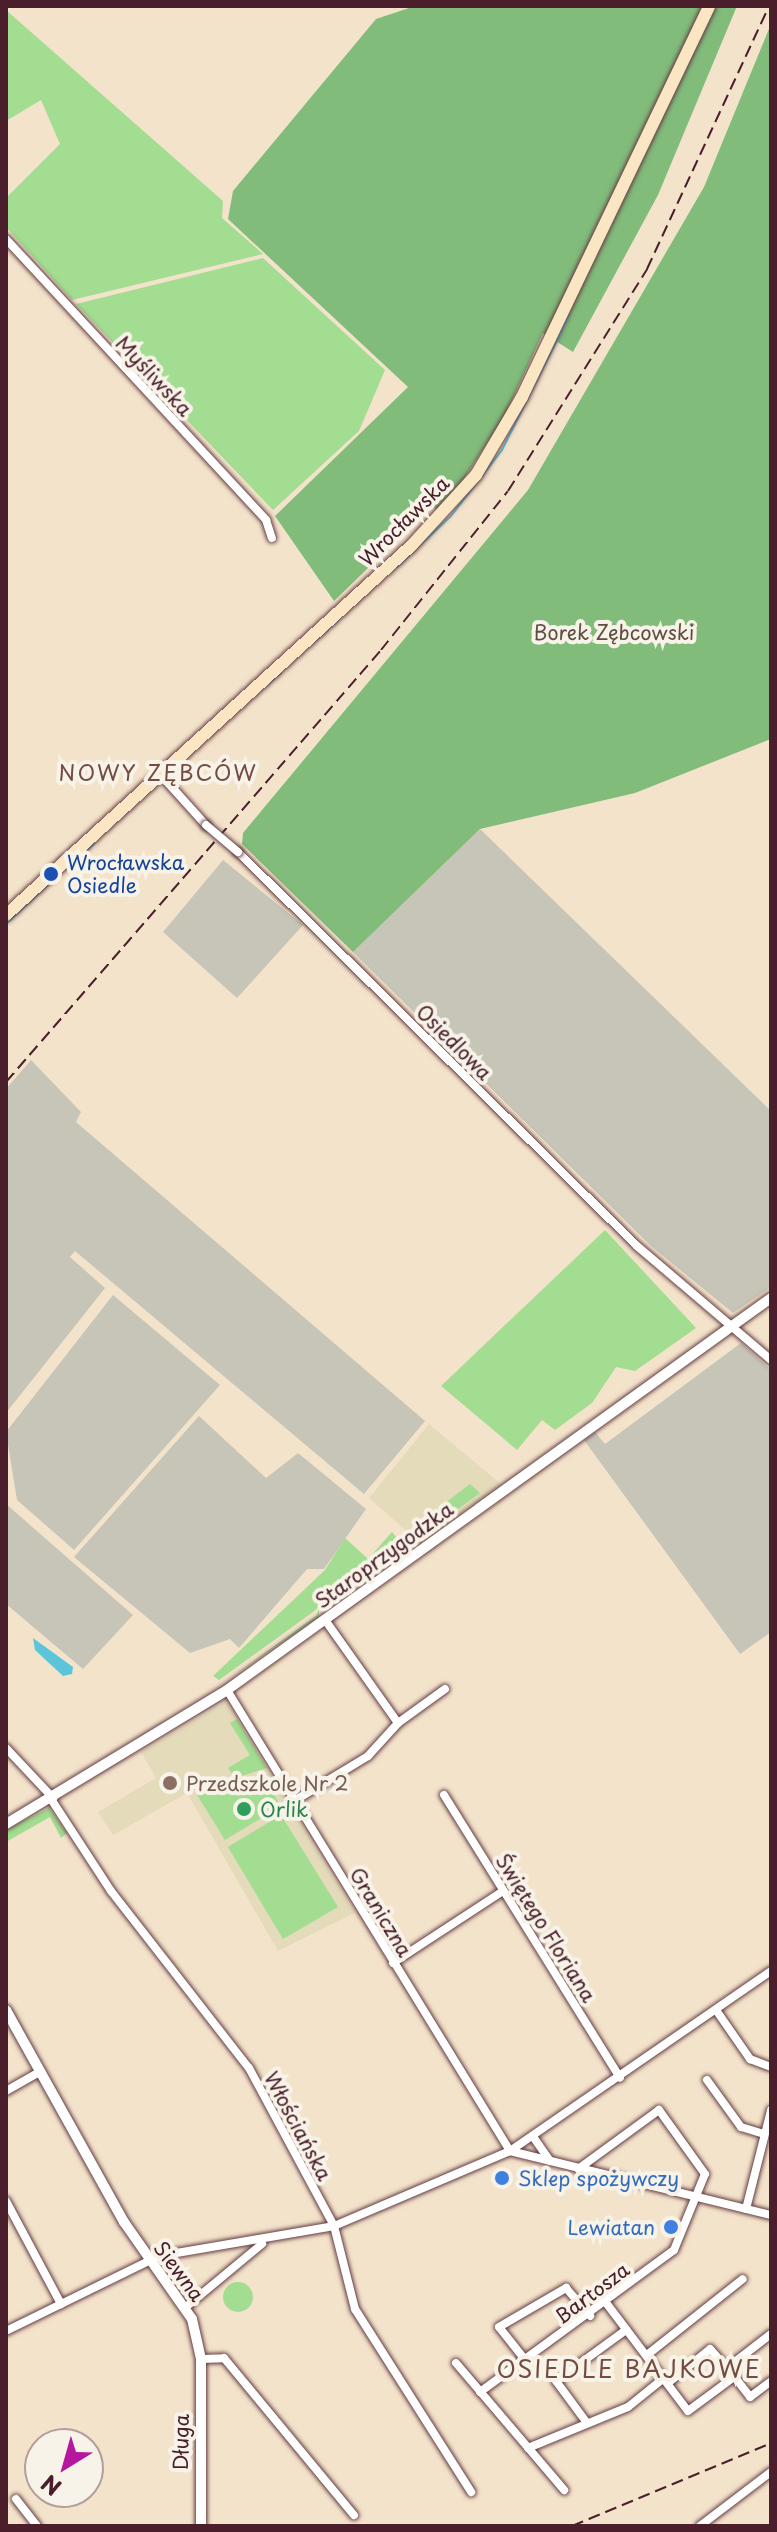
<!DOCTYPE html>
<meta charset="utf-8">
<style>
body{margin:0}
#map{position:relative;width:777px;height:2532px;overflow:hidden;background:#f4e3cb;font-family:"Playpen Sans",sans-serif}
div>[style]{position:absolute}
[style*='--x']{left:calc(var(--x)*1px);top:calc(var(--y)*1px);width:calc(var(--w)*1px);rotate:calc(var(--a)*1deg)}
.built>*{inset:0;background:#e4dbba}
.industrial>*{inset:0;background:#c6c5b8}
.green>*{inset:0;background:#a2dd91}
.round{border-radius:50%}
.forest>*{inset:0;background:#81bc7b}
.water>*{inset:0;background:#5dc5d9}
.stream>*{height:2px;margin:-1px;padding:0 1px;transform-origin:1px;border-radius:1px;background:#5dc5d9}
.roads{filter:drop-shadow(0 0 2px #643c43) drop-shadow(0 0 2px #643c43)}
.minor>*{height:8px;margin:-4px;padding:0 4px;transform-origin:4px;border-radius:4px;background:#fff}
.tertiary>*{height:10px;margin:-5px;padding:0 5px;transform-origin:5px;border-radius:5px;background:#fff}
.secondary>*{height:12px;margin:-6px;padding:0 6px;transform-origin:6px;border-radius:6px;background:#fbe6c4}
.rail>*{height:2px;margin-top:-1px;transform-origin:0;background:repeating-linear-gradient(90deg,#4a1f2b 0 12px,transparent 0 18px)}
.bridges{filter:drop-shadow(0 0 2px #643c43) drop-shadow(0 0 2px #643c43)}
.minor-bridge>*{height:8px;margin:-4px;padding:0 4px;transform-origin:4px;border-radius:4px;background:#fff}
.dots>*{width:22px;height:22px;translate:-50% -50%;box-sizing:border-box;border:4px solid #f7f3e8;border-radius:50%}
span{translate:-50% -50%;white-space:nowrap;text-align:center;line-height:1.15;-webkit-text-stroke:8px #f7f3e8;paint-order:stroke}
.street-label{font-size:20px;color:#4a1f2b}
.park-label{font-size:20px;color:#604e44}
.transit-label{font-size:20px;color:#164399}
.left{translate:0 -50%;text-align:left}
.education-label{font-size:20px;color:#785e54}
.leisure-label{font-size:20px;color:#27864d}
.shop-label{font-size:20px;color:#366cbe}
.right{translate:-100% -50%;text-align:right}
.neighbourhood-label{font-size:22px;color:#764b41;letter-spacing:2px}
.quarter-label{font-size:24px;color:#764b41;letter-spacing:2px}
.frame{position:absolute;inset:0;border:8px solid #4a1f2b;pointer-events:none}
.north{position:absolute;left:24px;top:2428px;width:80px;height:80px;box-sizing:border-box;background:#f7f3e8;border:2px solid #b29e9c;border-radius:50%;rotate:217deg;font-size:22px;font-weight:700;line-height:32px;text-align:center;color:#4a1f2b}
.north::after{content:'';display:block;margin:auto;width:28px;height:36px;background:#b5179e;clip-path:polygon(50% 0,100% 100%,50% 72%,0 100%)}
</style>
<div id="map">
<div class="built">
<i style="clip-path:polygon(429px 1424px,501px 1484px,421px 1544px,369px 1498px)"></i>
<i style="clip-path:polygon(226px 1701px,355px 1913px,278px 1951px,187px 1793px,113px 1835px,98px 1812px,156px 1778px,141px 1752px)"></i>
</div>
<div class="industrial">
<i style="clip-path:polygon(480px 829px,771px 1111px,771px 1287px,733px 1313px,651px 1246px,353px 952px)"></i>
<i style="clip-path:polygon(223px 860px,303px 925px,237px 998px,163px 932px)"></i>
<i style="clip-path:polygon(31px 1060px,81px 1112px,76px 1122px,425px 1421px,364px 1494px,75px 1251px,70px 1257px,105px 1288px,6px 1413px,6px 1089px)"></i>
<i style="clip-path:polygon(113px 1295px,220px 1385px,74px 1550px,17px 1500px,6px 1432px)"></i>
<i style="clip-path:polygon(741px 1343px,771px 1370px,771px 1632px,740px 1654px,584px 1440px,595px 1432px,605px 1444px)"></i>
<i style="clip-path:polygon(199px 1416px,266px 1478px,298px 1453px,366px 1509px,324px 1569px,307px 1569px,239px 1648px,230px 1639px,190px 1653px,74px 1557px)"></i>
<i style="clip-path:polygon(6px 1504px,133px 1615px,83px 1669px,6px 1604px)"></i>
</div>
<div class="green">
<i style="clip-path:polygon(6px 10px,223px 201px,222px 218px,263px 254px,72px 300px,6px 227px,6px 198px,60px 144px,41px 100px,6px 121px)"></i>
<i style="clip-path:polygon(263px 258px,385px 370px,359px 431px,273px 510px,76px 304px)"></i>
<i style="clip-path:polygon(605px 1230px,696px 1328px,635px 1371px,616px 1367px,592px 1403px,555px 1430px,542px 1420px,517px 1450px,441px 1386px)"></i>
<i style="clip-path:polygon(470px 1484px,480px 1493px,420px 1536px,410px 1530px)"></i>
<i style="clip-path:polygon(392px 1532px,406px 1548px,369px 1574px,358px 1571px,313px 1612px,219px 1680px,213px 1676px,325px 1570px,345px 1538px,368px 1559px)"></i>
<i style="clip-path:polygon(319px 1608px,319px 1617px,224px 1682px,317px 1615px)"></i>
<i style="clip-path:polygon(237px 1719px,267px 1768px,235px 1778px,228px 1768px,250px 1755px,230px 1723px)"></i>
<i style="clip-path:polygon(226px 1778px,237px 1795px,264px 1779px,281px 1806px,225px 1840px,197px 1795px)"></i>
<i style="clip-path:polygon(49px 1808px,67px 1833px,61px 1838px,50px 1817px,6px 1842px,6px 1830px)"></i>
<i style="clip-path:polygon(281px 1815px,338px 1907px,283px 1939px,228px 1847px)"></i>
<i class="round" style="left:223px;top:2282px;width:30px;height:30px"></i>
</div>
<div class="forest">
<i style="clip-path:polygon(415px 6px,737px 6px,658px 195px,573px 352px,543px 333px,504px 417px,452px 497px,439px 512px,432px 506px,334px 601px,275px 516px,408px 387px,228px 219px,233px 191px,376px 19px)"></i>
<i style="clip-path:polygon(771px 24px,771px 739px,635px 793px,480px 829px,353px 952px,242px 844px,243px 833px,528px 490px,704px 187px)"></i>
</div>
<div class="water">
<i style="clip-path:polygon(33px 1638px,73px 1667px,72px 1674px,63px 1676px,35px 1650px)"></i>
</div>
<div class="stream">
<i style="--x:397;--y:567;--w:74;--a:-43.4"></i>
<i style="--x:451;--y:516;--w:83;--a:-52.3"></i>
<i style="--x:502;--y:450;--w:149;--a:-63.3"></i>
<i style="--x:334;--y:624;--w:7;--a:-45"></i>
<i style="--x:315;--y:641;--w:17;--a:-40"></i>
<i style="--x:268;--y:684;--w:17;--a:-40"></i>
<i style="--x:85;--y:852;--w:12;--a:-42"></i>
<i style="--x:6;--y:924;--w:63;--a:-43.1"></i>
</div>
<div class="roads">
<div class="minor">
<i style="--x:6;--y:239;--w:383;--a:47.2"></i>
<i style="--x:266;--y:520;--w:19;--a:72"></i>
<i style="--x:160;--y:774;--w:69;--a:48"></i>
<i style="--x:238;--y:852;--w:561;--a:44.64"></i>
<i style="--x:637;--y:1246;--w:176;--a:40.4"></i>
<i style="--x:227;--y:1690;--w:541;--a:58.45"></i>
<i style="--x:398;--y:1723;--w:58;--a:-35.9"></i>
<i style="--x:6;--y:1748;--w:69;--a:46.8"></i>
<i style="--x:444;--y:1795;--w:333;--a:58.1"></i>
<i style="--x:51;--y:1799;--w:110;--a:56.9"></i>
<i style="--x:111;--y:1891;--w:224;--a:52.1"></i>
<i style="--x:249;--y:2068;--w:179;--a:61.7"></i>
<i style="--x:334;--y:2226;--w:86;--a:75.8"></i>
<i style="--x:355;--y:2309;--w:217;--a:57.6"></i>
<i style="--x:294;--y:1801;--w:87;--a:-31.3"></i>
<i style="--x:368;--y:1756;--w:45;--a:-47.7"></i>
<i style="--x:398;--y:1723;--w:126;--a:-125.3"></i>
<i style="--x:393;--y:1963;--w:131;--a:-33.2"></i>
<i style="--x:716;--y:2010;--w:60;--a:55.2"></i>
<i style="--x:750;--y:2059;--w:22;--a:21"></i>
<i style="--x:707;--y:2080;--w:58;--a:54.1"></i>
<i style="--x:741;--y:2127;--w:24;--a:17"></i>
<i style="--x:6;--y:2091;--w:40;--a:-29.7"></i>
<i style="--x:534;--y:2138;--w:28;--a:55"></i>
<i style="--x:510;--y:2151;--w:269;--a:13.8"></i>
<i style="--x:6;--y:2201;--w:117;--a:61.9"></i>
<i style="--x:746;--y:2209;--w:102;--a:-75.8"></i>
<i style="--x:607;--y:2304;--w:134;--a:52.9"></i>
<i style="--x:688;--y:2411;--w:57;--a:-36.5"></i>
<i style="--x:186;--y:2307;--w:99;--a:-39.7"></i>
<i style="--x:6;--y:2331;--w:170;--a:-26.1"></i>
<i style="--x:159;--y:2256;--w:178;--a:-9.7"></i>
<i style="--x:334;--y:2226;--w:191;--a:-23.1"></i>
<i style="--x:510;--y:2151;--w:317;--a:-34.6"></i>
<i style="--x:647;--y:2355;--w:122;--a:-38.4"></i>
<i style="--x:201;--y:2359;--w:23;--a:-2"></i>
<i style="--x:224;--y:2358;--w:204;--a:50.4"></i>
<i style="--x:526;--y:2361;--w:43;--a:-128.5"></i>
<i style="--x:499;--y:2327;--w:78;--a:-30.2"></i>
<i style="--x:566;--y:2288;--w:37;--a:49"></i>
<i style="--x:456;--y:2363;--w:167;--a:49.6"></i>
<i style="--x:733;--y:2375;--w:28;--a:52"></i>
<i style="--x:750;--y:2397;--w:26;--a:-37"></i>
<i style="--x:668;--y:2383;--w:54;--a:-39"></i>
<i style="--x:710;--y:2349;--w:25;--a:48"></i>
<i style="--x:727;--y:2368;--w:56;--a:-37.7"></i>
<i style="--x:480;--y:2392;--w:240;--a:-36.2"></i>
<i style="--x:674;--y:2250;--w:82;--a:-67.8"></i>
<i style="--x:705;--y:2174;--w:79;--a:-125.7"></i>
<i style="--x:659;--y:2110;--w:100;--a:143.9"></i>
<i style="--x:587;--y:2423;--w:52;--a:-126.4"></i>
<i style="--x:556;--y:2381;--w:87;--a:-36.1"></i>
<i style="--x:528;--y:2448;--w:108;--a:-22.3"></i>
<i style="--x:628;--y:2407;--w:46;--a:-38.9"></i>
<i style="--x:16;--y:2499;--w:34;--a:52"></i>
<i style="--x:700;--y:2526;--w:89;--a:-37.3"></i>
</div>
<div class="tertiary">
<i style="--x:6;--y:1824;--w:258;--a:-31.2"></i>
<i style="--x:227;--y:1690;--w:671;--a:-35.78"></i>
<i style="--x:6;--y:2010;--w:243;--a:60.9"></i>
<i style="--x:124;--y:2222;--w:118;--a:55"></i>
<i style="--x:192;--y:2319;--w:41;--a:77.3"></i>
<i style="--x:201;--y:2359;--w:167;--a:90"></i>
</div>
<div class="secondary">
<i style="--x:6;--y:915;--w:549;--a:-42.34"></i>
<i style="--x:412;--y:545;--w:95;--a:-47.6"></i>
<i style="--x:476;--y:475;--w:91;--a:-59.5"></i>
<i style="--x:522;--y:397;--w:433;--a:-64.4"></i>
</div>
</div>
<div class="rail">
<i style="--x:6;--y:1082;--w:572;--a:-49.04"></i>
<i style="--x:381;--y:650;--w:203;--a:-51.4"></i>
<i style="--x:508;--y:491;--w:262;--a:-57.9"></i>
<i style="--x:647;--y:269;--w:290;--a:-65.1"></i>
<i style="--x:572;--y:2526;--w:216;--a:-22.6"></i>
</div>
<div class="bridges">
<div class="minor-bridge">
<i style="--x:206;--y:825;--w:42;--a:40.2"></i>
</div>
</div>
<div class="dots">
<i style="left:51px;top:874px;background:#1a4fb4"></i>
<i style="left:170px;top:1783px;background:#8d6e63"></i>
<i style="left:244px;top:1809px;background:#2e9e5b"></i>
<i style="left:502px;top:2178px;background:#3f7fe0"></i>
<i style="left:671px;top:2227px;background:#3f7fe0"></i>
</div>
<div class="street-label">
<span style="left:154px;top:376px;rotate:47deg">Myśliwska</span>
<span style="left:404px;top:521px;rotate:-45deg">Wrocławska</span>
<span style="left:454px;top:1042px;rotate:45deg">Osiedlowa</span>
<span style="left:384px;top:1555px;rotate:-36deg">Staroprzygodzka</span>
<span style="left:381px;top:1912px;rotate:59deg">Graniczna</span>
<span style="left:546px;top:1928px;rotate:58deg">Świętego Floriana</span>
<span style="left:298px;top:2126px;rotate:62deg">Włościańska</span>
<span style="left:179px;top:2271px;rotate:53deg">Siewna</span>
<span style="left:592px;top:2293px;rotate:-37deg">Bartosza</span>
<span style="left:181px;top:2442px;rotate:-89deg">Długa</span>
</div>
<div class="park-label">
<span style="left:614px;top:632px">Borek Zębcowski</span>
</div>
<div class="transit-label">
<span class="left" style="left:67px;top:874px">Wrocławska<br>Osiedle</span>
</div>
<div class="education-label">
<span class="left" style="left:186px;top:1783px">Przedszkole Nr 2</span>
</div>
<div class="leisure-label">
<span class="left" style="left:260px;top:1809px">Orlik</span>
</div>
<div class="shop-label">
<span class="left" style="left:518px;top:2178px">Sklep spożywczy</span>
<span class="right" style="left:655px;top:2227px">Lewiatan</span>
</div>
<div class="neighbourhood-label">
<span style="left:158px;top:772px">NOWY ZĘBCÓW</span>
</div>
<div class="quarter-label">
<span style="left:629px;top:2369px">OSIEDLE BAJKOWE</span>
</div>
<div class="frame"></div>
<div class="north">N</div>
</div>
